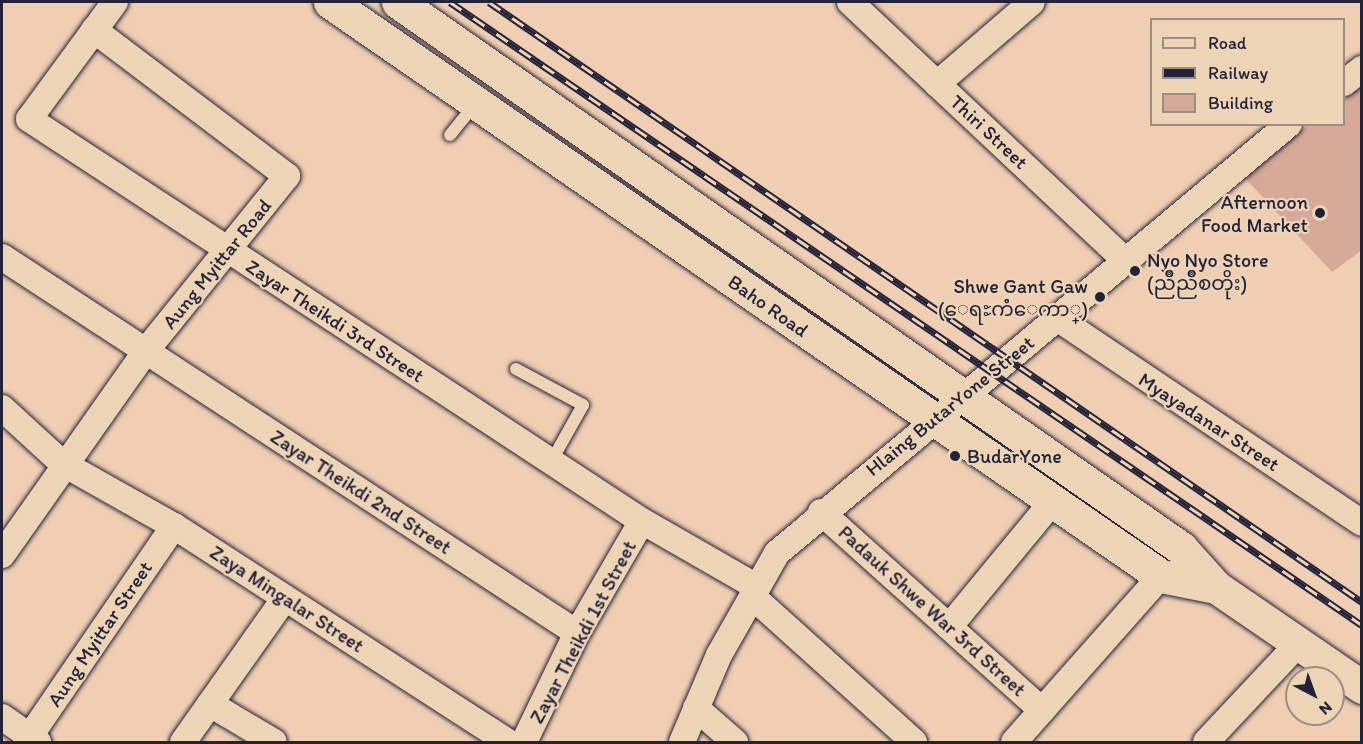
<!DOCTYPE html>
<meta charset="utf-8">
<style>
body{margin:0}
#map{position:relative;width:1363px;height:744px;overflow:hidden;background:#f0ceb1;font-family:Itim,"Noto Sans Myanmar",sans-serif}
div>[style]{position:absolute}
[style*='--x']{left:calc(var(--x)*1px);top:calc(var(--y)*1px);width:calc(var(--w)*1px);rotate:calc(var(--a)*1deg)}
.building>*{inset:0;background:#d5a897}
.roads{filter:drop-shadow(0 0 2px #22223b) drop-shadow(0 0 2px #22223b)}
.lane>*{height:12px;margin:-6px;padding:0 6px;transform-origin:6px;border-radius:6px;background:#edd4b5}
.street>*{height:26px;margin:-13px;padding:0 13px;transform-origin:13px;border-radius:13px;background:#edd4b5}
.secondary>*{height:33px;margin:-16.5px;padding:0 16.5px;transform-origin:16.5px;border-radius:16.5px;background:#edd4b5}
.rail>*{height:7px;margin-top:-3.5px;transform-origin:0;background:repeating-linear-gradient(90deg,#edd4b5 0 14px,#22223b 0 28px);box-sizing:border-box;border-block:2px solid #22223b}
.dots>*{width:16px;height:16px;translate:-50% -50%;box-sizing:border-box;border:3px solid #edd4b5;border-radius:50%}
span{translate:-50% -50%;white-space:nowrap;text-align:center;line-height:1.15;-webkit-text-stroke:4.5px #edd4b5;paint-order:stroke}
.street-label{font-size:20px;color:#22223b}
.poi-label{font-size:20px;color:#22223b}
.right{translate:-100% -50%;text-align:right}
.left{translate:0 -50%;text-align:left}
.frame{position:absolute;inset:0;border:3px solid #22223b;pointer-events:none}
.legend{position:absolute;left:1150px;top:18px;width:195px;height:108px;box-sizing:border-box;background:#edd4b5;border:2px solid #9c8d84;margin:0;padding:8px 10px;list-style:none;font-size:18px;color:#22223b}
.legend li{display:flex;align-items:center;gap:12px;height:30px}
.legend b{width:30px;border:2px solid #9c8d84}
.north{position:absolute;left:1285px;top:666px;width:60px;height:60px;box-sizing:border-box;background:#edd4b5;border:2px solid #9c8d84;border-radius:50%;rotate:139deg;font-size:16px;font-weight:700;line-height:24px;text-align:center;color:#22223b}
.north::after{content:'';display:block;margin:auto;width:21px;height:27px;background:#22223b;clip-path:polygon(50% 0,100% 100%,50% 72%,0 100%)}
</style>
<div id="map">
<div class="building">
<i style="clip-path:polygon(1362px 85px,1362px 250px,1332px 272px,1243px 176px,1310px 124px,1344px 124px,1344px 99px)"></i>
</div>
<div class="roads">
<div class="lane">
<i style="--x:450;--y:135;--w:38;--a:-51"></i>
<i style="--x:516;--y:369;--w:76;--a:28.2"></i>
<i style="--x:583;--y:405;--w:65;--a:119.3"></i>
</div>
<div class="street">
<i style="--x:115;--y:2;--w:145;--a:126.3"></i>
<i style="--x:29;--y:119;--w:733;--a:33.26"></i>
<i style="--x:642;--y:521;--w:133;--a:29.9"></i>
<i style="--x:850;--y:2;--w:380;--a:43.2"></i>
<i style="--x:1344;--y:83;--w:23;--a:-38"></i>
<i style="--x:937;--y:84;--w:125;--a:-40.8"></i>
<i style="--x:2;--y:257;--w:687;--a:33.18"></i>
<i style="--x:1057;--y:318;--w:367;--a:33.9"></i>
<i style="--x:2;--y:408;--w:81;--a:42.5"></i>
<i style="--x:62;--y:463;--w:129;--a:29.4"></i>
<i style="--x:174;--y:526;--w:398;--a:32.9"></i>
<i style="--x:821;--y:512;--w:297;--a:41.9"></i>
<i style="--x:2;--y:555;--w:248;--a:-54.8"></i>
<i style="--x:145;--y:352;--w:226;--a:-51.1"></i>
<i style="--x:287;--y:176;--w:242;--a:-142.9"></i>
<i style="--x:752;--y:596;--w:218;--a:42"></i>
<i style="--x:949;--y:627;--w:162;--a:-50.5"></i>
<i style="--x:210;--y:704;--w:74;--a:30.7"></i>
<i style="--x:696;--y:708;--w:52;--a:41.1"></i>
<i style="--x:2;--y:717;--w:44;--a:34.8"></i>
<i style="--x:26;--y:742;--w:262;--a:-55.6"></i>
<i style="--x:183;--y:742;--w:176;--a:-54.7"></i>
<i style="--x:524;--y:742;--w:121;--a:-64.1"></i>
<i style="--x:577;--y:633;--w:129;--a:-59.9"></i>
<i style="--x:682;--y:742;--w:95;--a:-67"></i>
<i style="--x:719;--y:655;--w:117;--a:-60.4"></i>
<i style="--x:777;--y:553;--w:668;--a:-39.96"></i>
<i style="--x:1014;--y:742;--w:222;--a:-48.5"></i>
<i style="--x:1206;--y:742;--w:136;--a:-46.8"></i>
</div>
<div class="secondary">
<i style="--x:330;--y:2;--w:1010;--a:34.63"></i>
<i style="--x:1161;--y:576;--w:56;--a:11.3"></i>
<i style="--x:1216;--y:587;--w:177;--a:34.4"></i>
<i style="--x:398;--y:2;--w:955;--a:34.89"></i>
<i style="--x:1181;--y:548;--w:52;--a:48.1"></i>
</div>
</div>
<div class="rail">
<i style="--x:450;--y:2;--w:1104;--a:34.34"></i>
<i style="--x:489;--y:2;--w:1059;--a:34.5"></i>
</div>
<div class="dots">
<i style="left:1320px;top:213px;background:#22223b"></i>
<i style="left:1135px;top:271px;background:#22223b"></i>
<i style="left:1100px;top:297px;background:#22223b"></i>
<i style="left:955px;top:456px;background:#22223b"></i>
</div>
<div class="street-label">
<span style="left:989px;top:132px;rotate:43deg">Thiri Street</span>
<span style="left:217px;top:264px;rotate:-51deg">Aung Myittar Road</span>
<span style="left:768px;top:306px;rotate:35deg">Baho Road</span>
<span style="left:335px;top:321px;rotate:33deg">Zayar Theikdi 3rd Street</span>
<span style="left:950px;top:406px;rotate:-39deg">Hlaing ButarYone Street</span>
<span style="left:1209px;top:422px;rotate:33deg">Myayadanar Street</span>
<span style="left:361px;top:492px;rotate:33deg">Zayar Theikdi 2nd Street</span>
<span style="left:287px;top:599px;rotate:33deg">Zaya Mingalar Street</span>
<span style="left:932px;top:611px;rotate:42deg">Padauk Shwe War 3rd Street</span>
<span style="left:583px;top:632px;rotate:-62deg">Zayar Theikdi 1st Street</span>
<span style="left:100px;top:634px;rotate:-56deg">Aung Myittar Street</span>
</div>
<div class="poi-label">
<span class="right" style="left:1308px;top:214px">Afternoon<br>Food Market</span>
<span class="left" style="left:1147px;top:272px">Nyo Nyo Store<br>(ညိဳညိဳစတိုး)</span>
<span class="right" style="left:1088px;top:298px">Shwe Gant Gaw<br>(ေရႊကံံေကာ္)</span>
<span class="left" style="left:967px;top:456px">BudarYone</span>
</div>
<div class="frame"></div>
<ul class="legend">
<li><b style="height:8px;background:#edd4b5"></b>Road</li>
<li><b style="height:8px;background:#22223b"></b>Railway</li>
<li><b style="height:16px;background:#d5a897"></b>Building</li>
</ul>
<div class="north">N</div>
</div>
